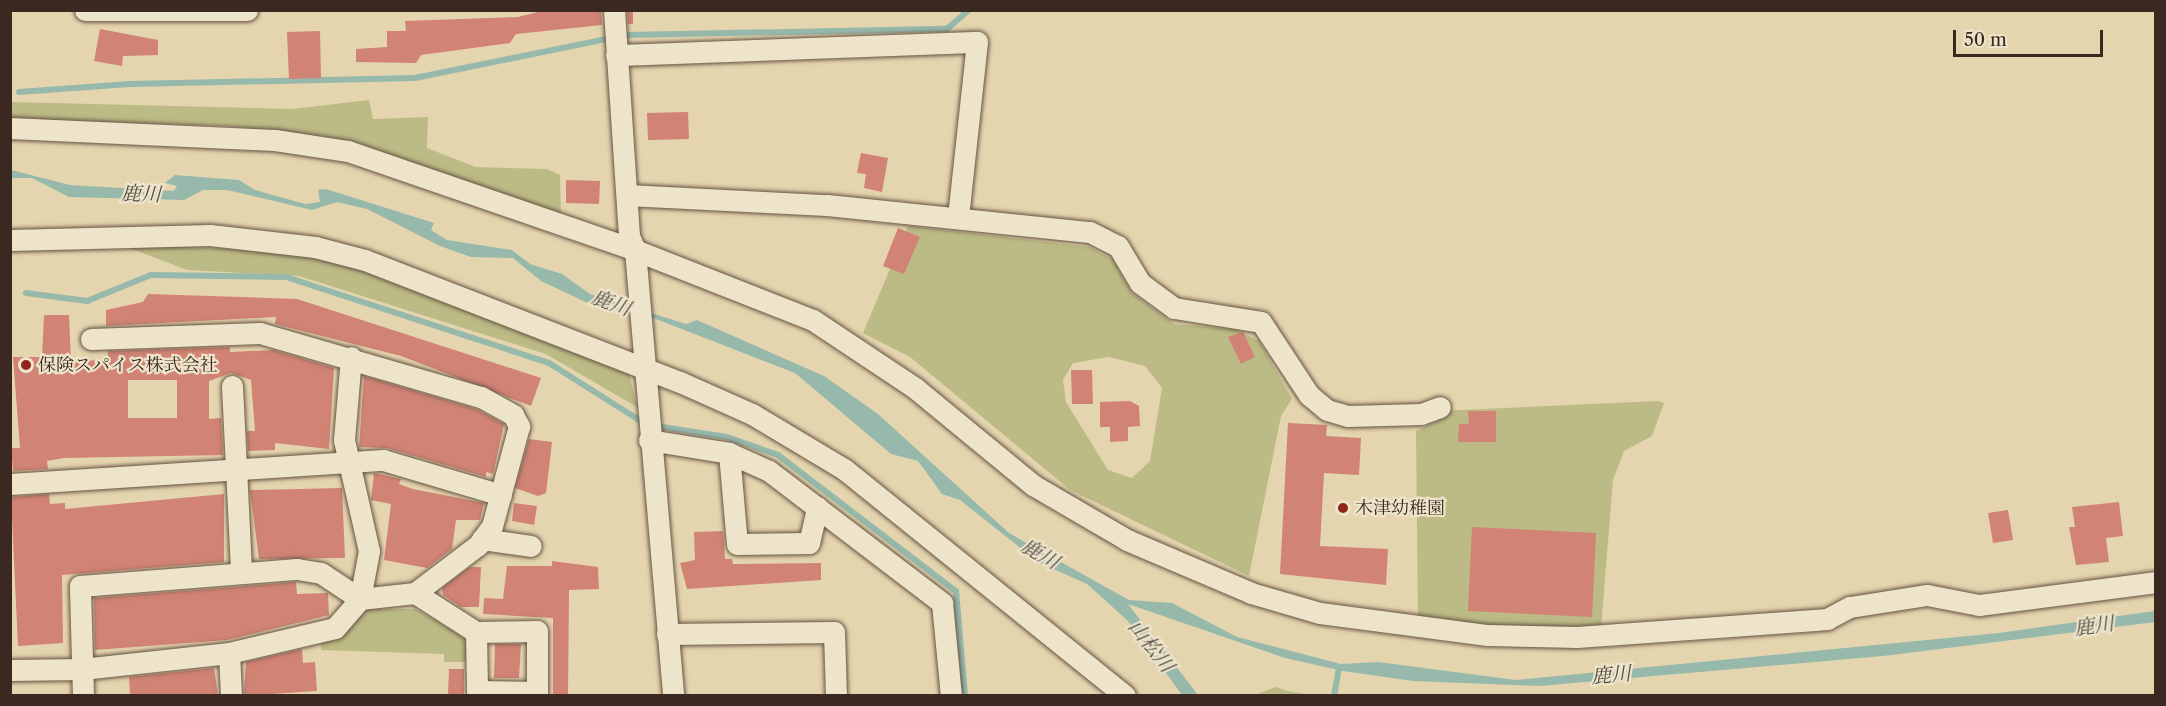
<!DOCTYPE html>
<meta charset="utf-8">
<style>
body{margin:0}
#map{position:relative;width:2166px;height:706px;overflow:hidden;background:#e5d5ae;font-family:"Libre Caslon Text","Noto Serif JP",serif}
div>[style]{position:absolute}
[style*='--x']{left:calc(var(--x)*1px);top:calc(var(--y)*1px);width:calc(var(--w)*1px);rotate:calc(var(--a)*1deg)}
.green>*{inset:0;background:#bcbb85}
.water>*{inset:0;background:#96b9ac}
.stream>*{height:6px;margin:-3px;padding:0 3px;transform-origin:3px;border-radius:3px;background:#96b9ac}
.building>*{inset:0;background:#d18375}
.roads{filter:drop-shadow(0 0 2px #655344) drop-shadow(0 0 2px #655344)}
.minor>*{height:21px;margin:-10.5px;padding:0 10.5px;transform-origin:10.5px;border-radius:10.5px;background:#eee4ca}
.dots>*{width:16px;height:16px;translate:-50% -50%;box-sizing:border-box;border:3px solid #eee4ca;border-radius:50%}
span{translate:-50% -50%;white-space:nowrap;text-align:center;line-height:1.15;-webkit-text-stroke:4.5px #eee4ca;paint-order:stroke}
.poi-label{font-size:18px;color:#3a2821}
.left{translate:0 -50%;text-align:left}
.water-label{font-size:20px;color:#514c44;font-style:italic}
.frame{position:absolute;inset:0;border:12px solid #3a2821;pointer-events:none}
.scale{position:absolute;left:1953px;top:30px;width:150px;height:27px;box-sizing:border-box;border:3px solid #3a2821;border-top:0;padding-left:8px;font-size:18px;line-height:21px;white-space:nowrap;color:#3a2821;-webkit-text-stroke:4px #eee4ca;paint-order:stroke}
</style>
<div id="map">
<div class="green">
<i style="clip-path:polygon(369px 100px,373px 119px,428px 117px,427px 148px,476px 167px,547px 169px,560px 175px,561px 215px,338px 139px,228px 126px,11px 119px,11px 102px,292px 109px)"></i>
<i style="clip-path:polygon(evenodd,908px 226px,1090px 247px,1113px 260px,1132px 293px,1174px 324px,1235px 329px,1259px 341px,1292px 399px,1281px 416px,1249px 576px,1070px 490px,910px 357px,863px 333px,908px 226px,1109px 357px,1145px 366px,1162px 388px,1150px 461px,1132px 478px,1108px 470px,1066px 402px,1063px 380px,1073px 363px,1109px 357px)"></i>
<i style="clip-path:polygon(124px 246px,229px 248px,320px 259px,369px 272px,629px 373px,637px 407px,546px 354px,299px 276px,187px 270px)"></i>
<i style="clip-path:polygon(1658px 401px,1664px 403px,1652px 436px,1624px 451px,1613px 480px,1601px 628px,1545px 630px,1418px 619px,1416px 431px,1438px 421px,1439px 411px)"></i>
<i style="clip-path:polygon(368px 609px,415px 609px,460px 634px,467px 642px,469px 662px,444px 662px,444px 654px,321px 650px,321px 644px)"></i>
<i style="clip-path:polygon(1275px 687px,1292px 692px,1316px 695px,1255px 695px)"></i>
</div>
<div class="water">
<i style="clip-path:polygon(11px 170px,70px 185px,174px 191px,177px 186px,165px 183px,175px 175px,239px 180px,255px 190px,305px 204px,320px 202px,318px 190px,326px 189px,434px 223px,431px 230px,447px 240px,512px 250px,530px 264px,562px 274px,590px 294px,686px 324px,697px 320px,824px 376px,878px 414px,1009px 533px,1129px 600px,1172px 603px,1237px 637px,1341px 664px,1378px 662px,1516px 680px,1999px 633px,2155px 611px,2155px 622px,1883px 656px,1539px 686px,1413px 681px,1343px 671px,1285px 658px,1128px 604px,1198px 695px,1182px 695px,1128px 621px,1087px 584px,1038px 562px,960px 500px,942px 494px,918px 461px,891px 454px,795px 373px,656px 319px,592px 305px,541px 281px,513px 258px,471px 257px,440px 246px,367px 209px,337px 202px,312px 210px,227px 190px,203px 190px,184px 200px,69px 197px,32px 178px,11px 178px)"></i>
</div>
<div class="stream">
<i style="--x:19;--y:92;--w:111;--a:-4.1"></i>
<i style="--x:130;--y:84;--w:285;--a:-1.2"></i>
<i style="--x:415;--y:78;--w:215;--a:-11.5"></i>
<i style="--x:626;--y:35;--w:321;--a:-1.1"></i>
<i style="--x:947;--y:29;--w:29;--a:-41"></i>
<i style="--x:26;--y:293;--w:62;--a:7.5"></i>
<i style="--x:87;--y:301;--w:69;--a:-22.1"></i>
<i style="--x:151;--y:275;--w:135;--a:0.8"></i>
<i style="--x:286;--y:277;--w:277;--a:18.1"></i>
<i style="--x:549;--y:363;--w:107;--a:32.3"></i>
<i style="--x:656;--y:426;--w:72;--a:8.8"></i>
<i style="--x:727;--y:437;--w:54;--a:19.4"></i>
<i style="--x:778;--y:455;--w:224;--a:37.4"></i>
<i style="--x:956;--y:591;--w:105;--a:85.1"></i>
<i style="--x:1334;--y:696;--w:29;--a:-80"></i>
</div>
<div class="building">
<i style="clip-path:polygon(546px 10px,601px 10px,602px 25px,516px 34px,510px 43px,421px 55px,416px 63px,356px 62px,356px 49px,387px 47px,387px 31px,406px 31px,405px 21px,518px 17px)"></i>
<i style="clip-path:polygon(627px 10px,633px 10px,633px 24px,628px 24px)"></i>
<i style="clip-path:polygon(100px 29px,158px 40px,158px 55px,123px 56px,122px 66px,94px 61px)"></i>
<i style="clip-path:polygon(320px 31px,321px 78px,289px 79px,287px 32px)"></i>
<i style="clip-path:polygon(688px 112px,689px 139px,648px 140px,647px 113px)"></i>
<i style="clip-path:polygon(861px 153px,888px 158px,882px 192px,864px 188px,866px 174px,857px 173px)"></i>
<i style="clip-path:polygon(566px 180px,600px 181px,599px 204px,566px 203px)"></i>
<i style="clip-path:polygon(898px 228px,920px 237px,904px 274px,883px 266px)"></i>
<i style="clip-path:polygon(148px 294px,297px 299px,541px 378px,531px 406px,401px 356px,275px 324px,276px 317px,106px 326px,106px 310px,143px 302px)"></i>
<i style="clip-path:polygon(evenodd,44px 315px,69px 315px,71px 361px,108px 360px,108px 351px,230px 347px,230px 352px,273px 350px,334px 368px,329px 449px,275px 443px,275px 450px,248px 451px,247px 431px,255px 431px,251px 380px,231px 373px,209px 381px,209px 419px,221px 418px,223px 455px,64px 458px,47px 461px,48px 469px,13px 471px,11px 448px,20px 448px,13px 357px,42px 357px,44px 315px,128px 380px,177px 380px,177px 418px,128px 418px,128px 380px)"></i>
<i style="clip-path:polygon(1243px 332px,1255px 357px,1241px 364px,1228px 337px)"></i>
<i style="clip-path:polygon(1071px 370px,1092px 370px,1093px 404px,1072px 404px)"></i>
<i style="clip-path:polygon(364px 376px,476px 409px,504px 424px,493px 474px,486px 472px,486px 477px,387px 448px,359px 447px)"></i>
<i style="clip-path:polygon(1130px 401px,1139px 406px,1140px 426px,1128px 427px,1128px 441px,1110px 442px,1110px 427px,1100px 427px,1100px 402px)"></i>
<i style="clip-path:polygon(1468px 411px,1496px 411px,1496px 442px,1458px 442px,1459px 424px,1469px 424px)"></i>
<i style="clip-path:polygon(1288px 423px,1327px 425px,1326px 436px,1361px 438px,1359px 475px,1324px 473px,1320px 546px,1388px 549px,1386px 585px,1280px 574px)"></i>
<i style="clip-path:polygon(529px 439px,552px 442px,546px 493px,538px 496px,515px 488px)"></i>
<i style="clip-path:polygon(374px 473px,401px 479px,399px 484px,413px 489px,484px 503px,480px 520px,456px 520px,452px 549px,427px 568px,384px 560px,391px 504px,371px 500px)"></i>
<i style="clip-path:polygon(342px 488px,345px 558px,259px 559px,250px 490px)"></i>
<i style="clip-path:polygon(49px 494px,50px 504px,65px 503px,65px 509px,224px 494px,224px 562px,62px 575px,63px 643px,18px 646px,11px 497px)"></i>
<i style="clip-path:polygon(2119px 502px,2123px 536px,2106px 538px,2109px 562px,2076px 565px,2069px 527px,2075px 527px,2072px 507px)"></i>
<i style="clip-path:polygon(514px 503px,537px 506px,534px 525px,512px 521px)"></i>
<i style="clip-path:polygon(2008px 510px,2013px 540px,1993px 543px,1988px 513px)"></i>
<i style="clip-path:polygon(1472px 527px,1596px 533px,1592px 617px,1468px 611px)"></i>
<i style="clip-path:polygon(723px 531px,725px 559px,732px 559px,733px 564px,821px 563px,821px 580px,687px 589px,680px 563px,695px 560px,694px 532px)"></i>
<i style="clip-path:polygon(552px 561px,598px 567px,599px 589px,569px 590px,568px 696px,553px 696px,553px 618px,483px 614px,484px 598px,503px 599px,507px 566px,552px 566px)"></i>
<i style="clip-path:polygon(470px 567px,481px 567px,479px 607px,461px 607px,443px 595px,442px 588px)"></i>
<i style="clip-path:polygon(296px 582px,297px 594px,328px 593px,329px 615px,227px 640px,95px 650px,94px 598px)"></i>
<i style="clip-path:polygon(495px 644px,521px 644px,519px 678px,494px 678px)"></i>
<i style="clip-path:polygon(302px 649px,303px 663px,315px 662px,317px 691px,244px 696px,246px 662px)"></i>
<i style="clip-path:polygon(214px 668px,218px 696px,130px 696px,129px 677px)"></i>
<i style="clip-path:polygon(449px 669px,464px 669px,464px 694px,448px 694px)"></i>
</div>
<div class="roads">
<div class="minor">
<i style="--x:85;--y:10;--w:162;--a:0"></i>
<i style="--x:614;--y:10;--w:226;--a:86.2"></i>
<i style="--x:629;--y:236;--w:15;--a:67"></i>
<i style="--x:635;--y:250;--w:448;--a:85.1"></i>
<i style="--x:616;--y:55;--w:361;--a:-2.1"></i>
<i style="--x:977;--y:42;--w:175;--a:96.2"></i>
<i style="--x:10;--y:128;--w:265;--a:2.6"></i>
<i style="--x:275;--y:140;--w:74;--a:8.6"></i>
<i style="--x:348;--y:151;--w:304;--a:19"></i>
<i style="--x:635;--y:250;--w:191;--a:21.5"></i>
<i style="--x:813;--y:320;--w:123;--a:33.7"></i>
<i style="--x:915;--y:388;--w:153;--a:39.4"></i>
<i style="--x:1033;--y:485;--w:109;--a:30.3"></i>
<i style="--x:1127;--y:540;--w:135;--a:23.1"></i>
<i style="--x:1251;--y:593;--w:72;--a:16.2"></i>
<i style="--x:1320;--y:613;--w:169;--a:7.5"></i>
<i style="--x:1488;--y:635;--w:89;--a:1.3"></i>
<i style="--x:1577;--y:637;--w:251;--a:-4.1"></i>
<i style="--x:1827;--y:619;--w:26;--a:-28"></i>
<i style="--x:1850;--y:607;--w:78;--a:-8.9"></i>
<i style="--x:1927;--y:595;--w:53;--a:10.9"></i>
<i style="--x:1979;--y:605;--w:178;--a:-7.4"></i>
<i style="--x:627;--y:195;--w:200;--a:2.9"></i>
<i style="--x:827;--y:205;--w:264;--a:5.9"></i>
<i style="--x:1090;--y:232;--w:31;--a:27"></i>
<i style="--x:1118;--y:246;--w:43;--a:59.3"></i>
<i style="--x:1140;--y:283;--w:42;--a:36.3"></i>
<i style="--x:1174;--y:308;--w:88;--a:9.1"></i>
<i style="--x:1261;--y:322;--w:87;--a:56.7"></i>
<i style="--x:1309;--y:395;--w:23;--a:40"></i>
<i style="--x:1327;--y:410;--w:22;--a:16"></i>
<i style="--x:1348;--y:416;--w:73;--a:-1.6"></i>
<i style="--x:1421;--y:414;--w:20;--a:-20"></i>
<i style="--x:10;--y:240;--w:200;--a:-1.4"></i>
<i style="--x:210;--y:235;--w:106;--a:6.5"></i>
<i style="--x:315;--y:247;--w:52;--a:14.6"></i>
<i style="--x:365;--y:260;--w:338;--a:21.2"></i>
<i style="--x:680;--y:382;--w:79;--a:24"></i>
<i style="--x:752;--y:414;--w:107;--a:30.9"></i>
<i style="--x:844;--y:469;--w:361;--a:38.9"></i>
<i style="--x:91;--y:339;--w:169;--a:-2"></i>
<i style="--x:260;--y:333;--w:230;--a:16.2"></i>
<i style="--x:481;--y:397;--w:37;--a:29"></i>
<i style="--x:513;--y:415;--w:13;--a:61"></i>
<i style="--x:519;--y:426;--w:104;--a:105.1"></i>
<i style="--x:492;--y:526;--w:24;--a:126"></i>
<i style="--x:478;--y:545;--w:79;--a:142.7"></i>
<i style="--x:232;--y:386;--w:186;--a:87.2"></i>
<i style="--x:649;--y:440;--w:81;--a:9.2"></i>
<i style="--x:729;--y:453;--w:44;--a:24.2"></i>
<i style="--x:769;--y:471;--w:218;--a:37.3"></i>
<i style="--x:942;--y:603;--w:93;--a:84.5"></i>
<i style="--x:729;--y:453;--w:91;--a:85"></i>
<i style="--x:737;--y:544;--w:72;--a:-0.8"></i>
<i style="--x:809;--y:543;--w:37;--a:-77"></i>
<i style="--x:10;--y:484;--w:374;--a:-3.7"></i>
<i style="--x:383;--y:460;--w:123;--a:16.5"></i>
<i style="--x:482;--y:539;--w:49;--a:8.1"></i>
<i style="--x:667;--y:634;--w:167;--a:-0.7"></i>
<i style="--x:834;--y:632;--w:64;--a:88.2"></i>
<i style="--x:229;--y:653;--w:43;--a:87.3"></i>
<i style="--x:10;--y:670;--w:72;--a:-0.8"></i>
<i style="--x:82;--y:669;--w:148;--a:-6.2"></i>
<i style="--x:229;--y:653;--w:109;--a:-13.3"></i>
<i style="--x:335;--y:628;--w:38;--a:-49"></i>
<i style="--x:360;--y:599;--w:49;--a:-79.4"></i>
<i style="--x:369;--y:551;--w:114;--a:-102.7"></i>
<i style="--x:344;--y:440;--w:83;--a:-85.2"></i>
<i style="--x:83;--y:696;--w:110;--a:-91.6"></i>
<i style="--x:80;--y:586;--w:218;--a:-4.5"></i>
<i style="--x:297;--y:569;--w:24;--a:9"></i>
<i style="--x:321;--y:573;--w:47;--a:33.7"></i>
<i style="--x:360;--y:599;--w:55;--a:-6.2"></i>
<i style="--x:415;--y:593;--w:72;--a:32.6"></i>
<i style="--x:476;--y:632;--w:59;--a:89"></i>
<i style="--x:477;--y:691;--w:60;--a:1"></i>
<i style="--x:537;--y:692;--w:61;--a:-90"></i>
<i style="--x:537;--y:631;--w:61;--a:179.1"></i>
</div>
</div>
<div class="dots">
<i style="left:26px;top:365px;background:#8f2418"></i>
<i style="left:1343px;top:508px;background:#8f2418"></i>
</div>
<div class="poi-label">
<span class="left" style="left:38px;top:365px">保険スパイス株式会社</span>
<span class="left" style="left:1355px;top:508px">木津幼稚園</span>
</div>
<div class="water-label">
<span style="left:141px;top:194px;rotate:2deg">鹿川</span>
<span style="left:611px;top:303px;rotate:20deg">鹿川</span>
<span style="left:1040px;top:554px;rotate:30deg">鹿川</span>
<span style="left:2094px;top:626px;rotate:-8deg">鹿川</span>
<span style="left:1151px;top:646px;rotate:52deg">山松川</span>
<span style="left:1611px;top:675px;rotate:-5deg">鹿川</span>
</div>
<div class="frame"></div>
<div class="scale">50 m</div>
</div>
